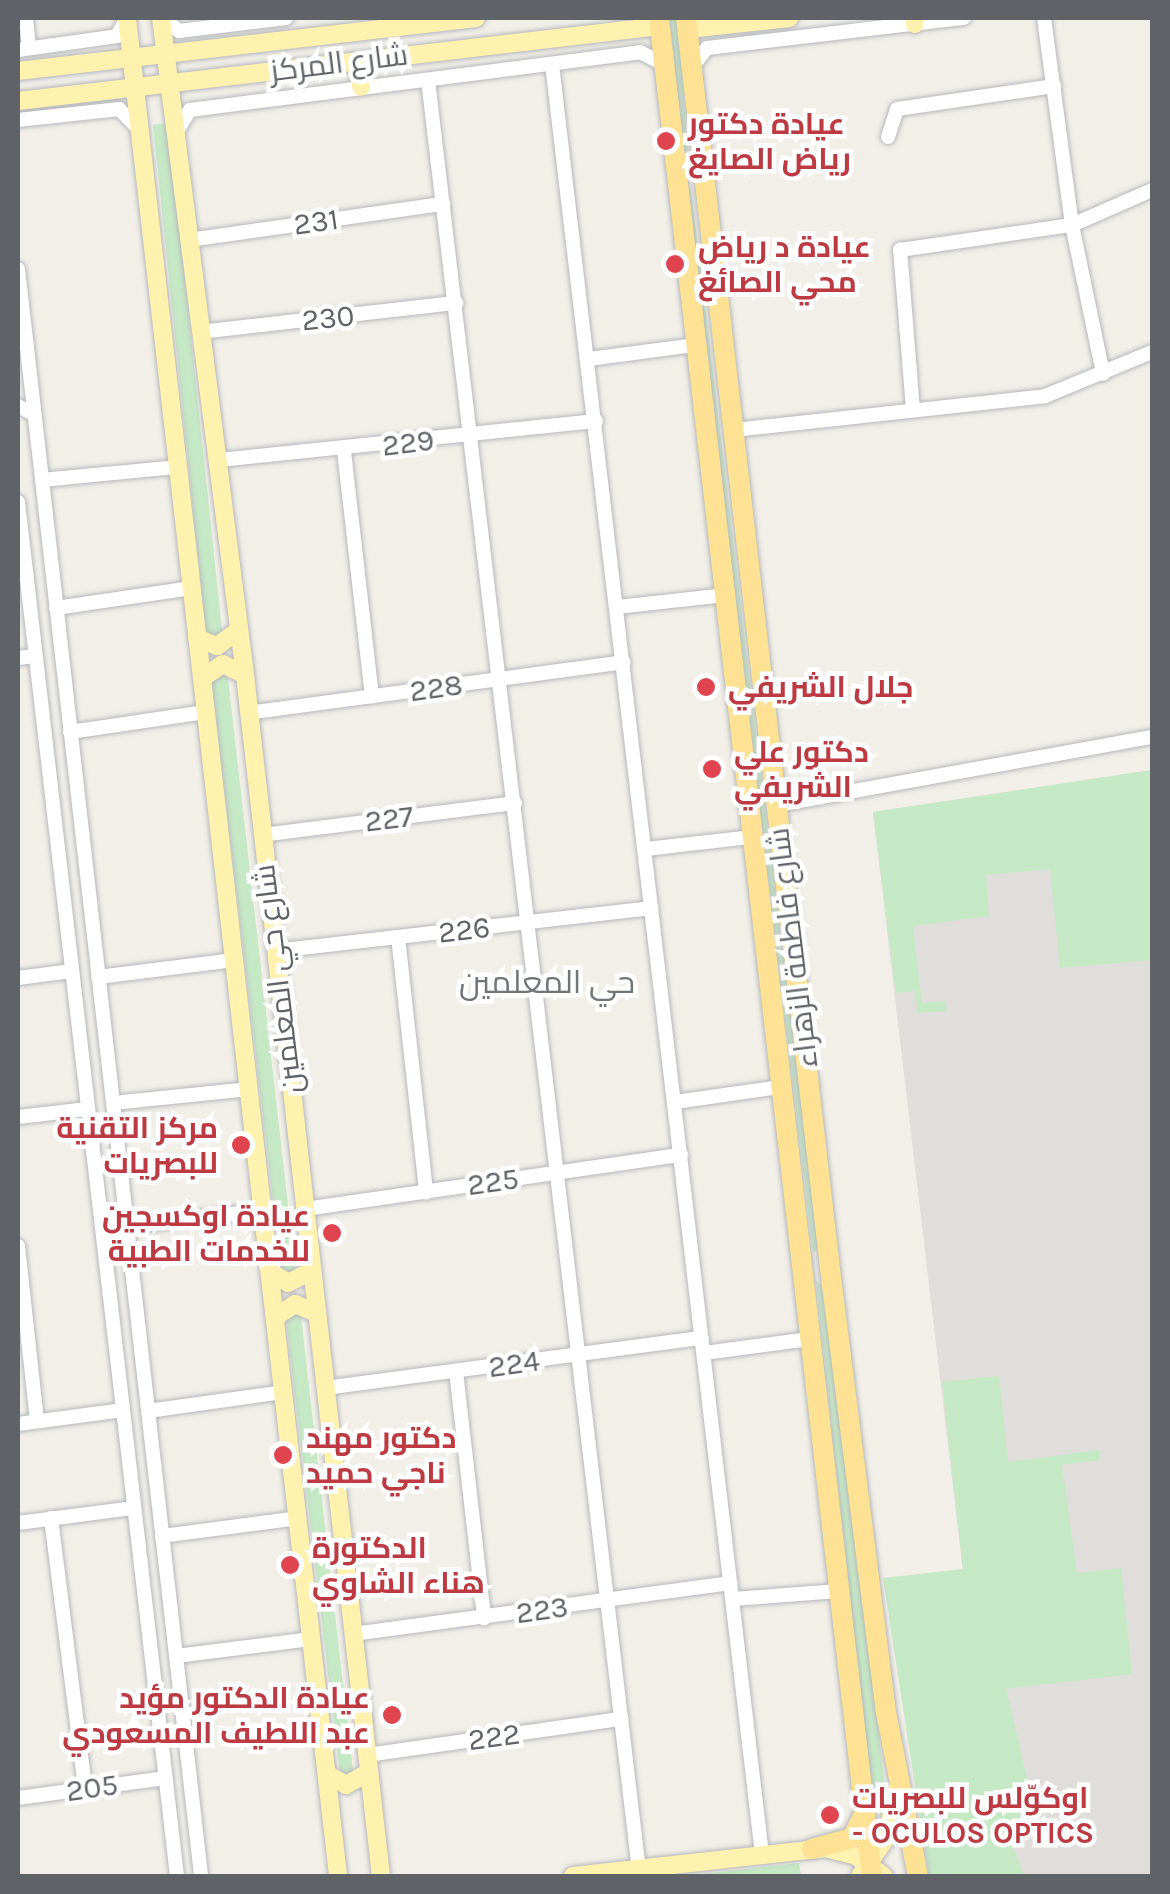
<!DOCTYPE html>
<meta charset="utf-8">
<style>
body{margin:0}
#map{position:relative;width:1170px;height:1894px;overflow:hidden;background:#f1efe8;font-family:Karla,Cairo,sans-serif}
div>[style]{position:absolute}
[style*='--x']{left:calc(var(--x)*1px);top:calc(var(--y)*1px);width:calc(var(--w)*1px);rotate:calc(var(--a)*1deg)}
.industrial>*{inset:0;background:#e0deda}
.green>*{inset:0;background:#c5e8c5}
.roads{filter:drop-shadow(0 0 2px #b5b8bc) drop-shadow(0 0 2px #b5b8bc)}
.minor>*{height:14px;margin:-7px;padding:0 7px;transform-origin:7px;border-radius:7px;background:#fff}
.major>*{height:18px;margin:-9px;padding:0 9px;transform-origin:9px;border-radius:9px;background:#fff2af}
.highway>*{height:20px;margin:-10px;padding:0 10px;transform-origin:10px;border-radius:10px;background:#fde293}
.dots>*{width:28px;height:28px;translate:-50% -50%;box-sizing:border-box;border:5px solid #fff;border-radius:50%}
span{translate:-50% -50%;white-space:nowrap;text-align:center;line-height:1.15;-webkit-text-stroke:9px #fff;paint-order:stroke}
.street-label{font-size:30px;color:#5f6368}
.health-label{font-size:30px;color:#be3a42;font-weight:700}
.left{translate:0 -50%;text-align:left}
.right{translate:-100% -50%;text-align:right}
.neighbourhood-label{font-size:32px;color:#70757a}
.frame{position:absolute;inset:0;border:20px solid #5f6368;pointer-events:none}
</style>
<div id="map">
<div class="industrial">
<i style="clip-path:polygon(1152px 770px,1152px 1876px,999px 1876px,873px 812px)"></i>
</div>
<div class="green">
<i style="clip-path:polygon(665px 18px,678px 18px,688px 151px,683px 150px)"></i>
<i style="clip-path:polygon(168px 123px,223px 639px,207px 641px,153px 125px)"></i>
<i style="clip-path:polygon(691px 189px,818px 1248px,813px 1253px,687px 191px)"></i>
<i style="clip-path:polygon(227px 670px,296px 1276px,282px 1277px,211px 672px)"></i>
<i style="clip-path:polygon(1152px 770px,1152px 960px,1060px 968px,1050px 869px,986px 875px,989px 916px,913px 926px,922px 1003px,945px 1001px,947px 1011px,918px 1013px,915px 991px,896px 993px,873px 812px)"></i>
<i style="clip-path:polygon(816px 1281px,823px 1286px,885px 1786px,871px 1789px)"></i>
<i style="clip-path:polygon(300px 1308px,353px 1772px,340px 1774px,285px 1310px)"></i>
<i style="clip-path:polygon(999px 1376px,1008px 1462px,1099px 1450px,1099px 1460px,1062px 1465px,1077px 1573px,1121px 1568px,1132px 1674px,1006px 1689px,1038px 1825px,1009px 1837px,1024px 1876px,929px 1876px,883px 1578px,963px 1569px,942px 1382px)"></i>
<i style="clip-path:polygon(799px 1863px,801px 1876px,683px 1876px)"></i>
</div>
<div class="roads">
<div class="minor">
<i style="--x:26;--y:18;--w:30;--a:84"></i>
<i style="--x:163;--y:18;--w:21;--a:39"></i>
<i style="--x:179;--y:31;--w:108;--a:-6.9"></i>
<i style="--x:1044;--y:18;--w:209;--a:82.3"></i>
<i style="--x:1072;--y:225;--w:152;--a:78.2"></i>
<i style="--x:18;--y:50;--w:100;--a:-8"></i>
<i style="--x:117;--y:36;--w:21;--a:-61"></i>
<i style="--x:552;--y:64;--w:1803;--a:83.31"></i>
<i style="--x:692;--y:67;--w:24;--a:-52"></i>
<i style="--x:707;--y:48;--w:259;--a:-6.7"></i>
<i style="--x:428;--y:80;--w:1802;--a:83.28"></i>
<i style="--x:18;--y:120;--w:102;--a:-6.2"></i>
<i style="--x:119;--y:109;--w:25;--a:45"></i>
<i style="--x:176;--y:133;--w:27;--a:-59"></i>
<i style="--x:190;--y:110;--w:454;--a:-7.3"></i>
<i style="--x:640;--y:52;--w:28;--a:27"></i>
<i style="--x:888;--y:137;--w:29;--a:-72"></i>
<i style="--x:897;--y:109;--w:159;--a:-8.3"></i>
<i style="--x:189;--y:240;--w:257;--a:-8.1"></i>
<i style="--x:18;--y:269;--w:1617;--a:83.5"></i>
<i style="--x:200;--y:332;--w:258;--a:-6.5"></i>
<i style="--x:589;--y:359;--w:108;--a:-7.5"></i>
<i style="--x:18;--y:406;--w:18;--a:27"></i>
<i style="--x:913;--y:410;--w:161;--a:-94.6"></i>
<i style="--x:900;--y:250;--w:174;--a:-8.3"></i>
<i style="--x:1072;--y:225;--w:87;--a:-23.6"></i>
<i style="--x:734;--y:430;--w:313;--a:-6.2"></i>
<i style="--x:1045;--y:396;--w:116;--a:-22.4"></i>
<i style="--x:344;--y:451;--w:247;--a:83.5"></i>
<i style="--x:219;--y:460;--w:379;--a:-5.9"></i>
<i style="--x:42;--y:480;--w:137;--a:-5.5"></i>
<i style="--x:18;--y:502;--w:1383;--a:83.4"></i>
<i style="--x:617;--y:607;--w:109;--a:-6.3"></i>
<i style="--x:56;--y:608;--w:137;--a:-8.4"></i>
<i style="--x:18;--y:658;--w:17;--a:-7"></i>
<i style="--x:248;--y:713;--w:379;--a:-7.7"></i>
<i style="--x:70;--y:732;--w:137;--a:-8.4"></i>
<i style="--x:777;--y:805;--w:381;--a:-10.3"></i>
<i style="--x:262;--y:835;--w:255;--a:-7.2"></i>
<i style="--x:646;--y:849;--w:107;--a:-6.5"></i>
<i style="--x:398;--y:937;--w:257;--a:83.7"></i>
<i style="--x:275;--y:951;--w:379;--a:-6.5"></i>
<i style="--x:98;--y:977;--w:137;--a:-7.1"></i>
<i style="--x:18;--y:978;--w:54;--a:-7.4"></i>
<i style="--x:675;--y:1102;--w:107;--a:-8.1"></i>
<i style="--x:113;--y:1103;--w:137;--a:-5.9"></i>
<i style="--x:18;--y:1117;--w:70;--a:-6.5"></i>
<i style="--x:305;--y:1209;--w:380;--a:-8.2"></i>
<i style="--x:127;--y:1227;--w:137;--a:-7.1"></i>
<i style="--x:18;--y:1246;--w:176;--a:83.8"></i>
<i style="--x:704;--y:1353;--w:106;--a:-7.6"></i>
<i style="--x:456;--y:1371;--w:249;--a:83.5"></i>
<i style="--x:325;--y:1388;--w:380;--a:-7.6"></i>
<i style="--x:148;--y:1411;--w:136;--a:-8"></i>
<i style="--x:18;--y:1424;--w:106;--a:-7.6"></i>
<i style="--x:51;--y:1518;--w:273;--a:82.8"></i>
<i style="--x:18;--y:1523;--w:117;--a:-7.4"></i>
<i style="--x:162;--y:1536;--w:137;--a:-7.5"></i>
<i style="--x:733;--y:1599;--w:106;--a:-4.3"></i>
<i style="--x:353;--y:1634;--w:381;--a:-7.7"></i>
<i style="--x:176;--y:1656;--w:136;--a:-7.2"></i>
<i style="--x:367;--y:1755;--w:257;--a:-8.1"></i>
<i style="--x:18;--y:1798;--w:149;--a:-7.7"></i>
</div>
<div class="major">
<i style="--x:127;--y:18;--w:1870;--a:83.52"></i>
<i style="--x:161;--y:18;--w:662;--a:82.71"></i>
<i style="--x:245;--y:675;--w:1209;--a:83.54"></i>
<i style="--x:914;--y:18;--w:6;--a:81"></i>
<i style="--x:688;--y:29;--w:102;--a:-6.2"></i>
<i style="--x:357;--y:61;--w:26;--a:81"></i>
<i style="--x:18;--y:71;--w:461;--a:-6.6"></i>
<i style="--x:18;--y:101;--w:646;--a:-6.66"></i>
<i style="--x:197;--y:638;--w:22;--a:22"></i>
<i style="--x:217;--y:646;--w:26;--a:-36"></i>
<i style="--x:202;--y:678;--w:25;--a:-34"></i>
<i style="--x:223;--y:664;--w:25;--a:27"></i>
<i style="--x:270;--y:1272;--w:21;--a:31"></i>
<i style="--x:288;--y:1283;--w:27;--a:-27"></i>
<i style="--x:275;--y:1317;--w:24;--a:-33"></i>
<i style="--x:295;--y:1304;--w:23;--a:23"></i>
<i style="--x:327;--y:1774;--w:22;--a:30"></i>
<i style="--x:346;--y:1785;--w:26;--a:-29"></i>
<i style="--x:573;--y:1876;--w:254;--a:-6.3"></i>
<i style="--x:825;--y:1848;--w:32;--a:14"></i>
<i style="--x:856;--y:1856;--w:34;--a:36"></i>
<i style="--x:860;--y:1876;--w:46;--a:-55.6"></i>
<i style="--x:886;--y:1838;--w:52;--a:-76.8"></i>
</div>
<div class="highway">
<i style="--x:659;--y:18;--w:1870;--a:83.46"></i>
<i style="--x:686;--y:18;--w:1275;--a:83.43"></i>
<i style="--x:832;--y:1285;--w:425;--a:82.8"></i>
<i style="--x:885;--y:1707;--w:172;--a:79"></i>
<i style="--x:812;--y:1849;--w:41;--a:-15.4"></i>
<i style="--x:852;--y:1838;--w:27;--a:-63"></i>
</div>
</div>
<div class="dots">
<i style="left:666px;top:141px;background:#e0444e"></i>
<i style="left:675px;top:264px;background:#e0444e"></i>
<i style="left:706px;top:687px;background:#e0444e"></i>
<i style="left:712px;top:769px;background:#e0444e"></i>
<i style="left:241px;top:1145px;background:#e0444e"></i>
<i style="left:332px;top:1233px;background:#e0444e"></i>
<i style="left:283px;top:1455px;background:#e0444e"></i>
<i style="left:290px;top:1565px;background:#e0444e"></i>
<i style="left:392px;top:1715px;background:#e0444e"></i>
<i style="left:830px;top:1815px;background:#e0444e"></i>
</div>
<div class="street-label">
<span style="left:339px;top:63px;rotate:-7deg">شارع المركز</span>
<span style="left:316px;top:222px;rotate:-8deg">231</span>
<span style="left:328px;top:318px;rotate:-6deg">230</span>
<span style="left:408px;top:443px;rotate:-7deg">229</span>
<span style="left:436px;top:688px;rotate:-8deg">228</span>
<span style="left:389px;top:819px;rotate:-7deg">227</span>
<span style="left:464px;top:930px;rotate:-7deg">226</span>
<span style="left:793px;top:948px;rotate:-97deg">شارع فاطمة الزهراء</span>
<span style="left:278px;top:979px;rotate:-97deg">شارع حي المعلمين</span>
<span style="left:493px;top:1182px;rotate:-8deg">225</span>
<span style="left:514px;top:1364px;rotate:-8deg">224</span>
<span style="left:542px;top:1610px;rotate:-8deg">223</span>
<span style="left:494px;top:1737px;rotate:-8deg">222</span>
<span style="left:92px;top:1788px;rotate:-8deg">205</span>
</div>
<div class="health-label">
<span class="left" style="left:688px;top:141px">عيادة دكتور<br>رياض الصايغ</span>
<span class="left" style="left:698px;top:264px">عيادة د رياض<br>محي الصائغ</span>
<span class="left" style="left:728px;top:687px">جلال الشريفي</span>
<span class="left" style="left:734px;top:769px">دكتور علي<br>الشريفي</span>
<span class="right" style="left:218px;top:1145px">مركز التقنية<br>للبصريات</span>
<span class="right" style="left:310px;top:1233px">عيادة اوكسجين<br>للخدمات الطبية</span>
<span class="left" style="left:306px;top:1455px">دكتور مهند<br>ناجي حميد</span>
<span class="left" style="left:312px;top:1565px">الدكتورة<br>هناء الشاوي</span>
<span class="right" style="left:370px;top:1715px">عيادة الدكتور مؤيد<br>عبد اللطيف المسعودي</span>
<span class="left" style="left:852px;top:1815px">اوكوّلس للبصريات<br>- OCULOS OPTICS</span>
</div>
<div class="neighbourhood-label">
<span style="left:547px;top:983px">حي المعلمين</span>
</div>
<div class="frame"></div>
</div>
